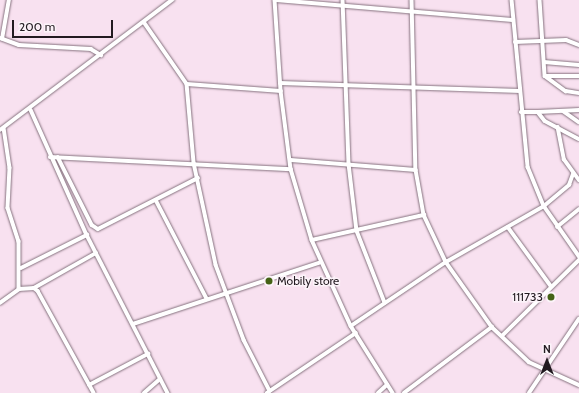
<!DOCTYPE html>
<style>
body{margin:0}
#map{position:relative;width:579px;height:393px;overflow:hidden;background:#f8e1f0;font-family:Cabin,sans-serif}
div>[style]{position:absolute}
[style*='--x']{left:calc(var(--x)*1px);top:calc(var(--y)*1px);width:calc(var(--w)*1px);rotate:calc(var(--a)*1deg)}
.roads{filter:drop-shadow(0 0 1px #86727f) drop-shadow(0 0 1px #86727f)}
.minor>*{height:3.5px;margin:-1.75px;padding:0 1.75px;transform-origin:1.75px;border-radius:1.75px;background:#fff}
.dots>*{width:11px;height:11px;translate:-50% -50%;box-sizing:border-box;border:2px solid #fcf3f9;border-radius:50%}
span{translate:-50% -50%;white-space:nowrap;text-align:center;line-height:1.15;-webkit-text-stroke:3px #fcf3f9;paint-order:stroke}
.poi-label{font-size:12px;color:#221a20}
.left{translate:0 -50%;text-align:left}
.right{translate:-100% -50%;text-align:right}
.north{position:absolute;left:527px;top:341px;width:40px;height:40px;-webkit-text-stroke:3px #fcf3f9;paint-order:stroke;rotate:0deg;font-size:11px;font-weight:700;line-height:16px;text-align:center;color:#221a20}
.north::after{content:'';display:block;margin:auto;width:14px;height:18px;background:#221a20;clip-path:polygon(50% 0,100% 100%,50% 72%,0 100%)}
.scale{position:absolute;left:12px;top:20px;width:101px;height:18px;box-sizing:border-box;border:2px solid #221a20;border-top:0;padding-left:5px;font-size:12px;line-height:14px;white-space:nowrap;color:#221a20;-webkit-text-stroke:3px #fcf3f9;paint-order:stroke}
</style>
<div id="map">
<div class="roads">
<div class="minor">
<i style="--x:275;--y:0;--w:91;--a:86.2"></i>
<i style="--x:281;--y:91;--w:79;--a:82.7"></i>
<i style="--x:291;--y:169;--w:74;--a:73.5"></i>
<i style="--x:312;--y:240;--w:94;--a:65.6"></i>
<i style="--x:351;--y:326;--w:79;--a:57.9"></i>
<i style="--x:275;--y:0;--w:239;--a:4.8"></i>
<i style="--x:343;--y:0;--w:164;--a:87.9"></i>
<i style="--x:349;--y:164;--w:67;--a:83.2"></i>
<i style="--x:357;--y:231;--w:77;--a:68.7"></i>
<i style="--x:412;--y:0;--w:170;--a:88.7"></i>
<i style="--x:416;--y:170;--w:46;--a:79.9"></i>
<i style="--x:424;--y:215;--w:52;--a:64.9"></i>
<i style="--x:446;--y:262;--w:80;--a:54.7"></i>
<i style="--x:492;--y:327;--w:51;--a:43.4"></i>
<i style="--x:529;--y:362;--w:55;--a:24.7"></i>
<i style="--x:512;--y:0;--w:168;--a:84.5"></i>
<i style="--x:528;--y:167;--w:42;--a:67.7"></i>
<i style="--x:544;--y:206;--w:61;--a:55"></i>
<i style="--x:540;--y:0;--w:76;--a:86.2"></i>
<i style="--x:545;--y:76;--w:26;--a:36"></i>
<i style="--x:566;--y:91;--w:13;--a:9"></i>
<i style="--x:144;--y:22;--w:75;--a:55.3"></i>
<i style="--x:187;--y:84;--w:79;--a:84.9"></i>
<i style="--x:194;--y:163;--w:104;--a:77.8"></i>
<i style="--x:216;--y:265;--w:80;--a:69.5"></i>
<i style="--x:244;--y:340;--w:57;--a:63"></i>
<i style="--x:0;--y:38;--w:20;--a:20"></i>
<i style="--x:19;--y:45;--w:72;--a:3.2"></i>
<i style="--x:91;--y:49;--w:12;--a:31"></i>
<i style="--x:2;--y:39;--w:40;--a:-80"></i>
<i style="--x:515;--y:42;--w:51;--a:-2.2"></i>
<i style="--x:566;--y:40;--w:14;--a:21"></i>
<i style="--x:544;--y:62;--w:35;--a:5"></i>
<i style="--x:545;--y:76;--w:34;--a:0"></i>
<i style="--x:280;--y:83;--w:240;--a:1.9"></i>
<i style="--x:187;--y:84;--w:94;--a:4.3"></i>
<i style="--x:31;--y:110;--w:137;--a:65.9"></i>
<i style="--x:87;--y:235;--w:178;--a:62.9"></i>
<i style="--x:563;--y:111;--w:19;--a:35"></i>
<i style="--x:521;--y:112;--w:17;--a:0"></i>
<i style="--x:538;--y:112;--w:11;--a:52"></i>
<i style="--x:545;--y:121;--w:38;--a:28"></i>
<i style="--x:538;--y:112;--w:41;--a:-2.8"></i>
<i style="--x:558;--y:127;--w:33;--a:79"></i>
<i style="--x:564;--y:159;--w:26;--a:54"></i>
<i style="--x:4;--y:128;--w:40;--a:81.5"></i>
<i style="--x:10;--y:168;--w:40;--a:92.9"></i>
<i style="--x:8;--y:208;--w:35;--a:72"></i>
<i style="--x:19;--y:241;--w:48;--a:90"></i>
<i style="--x:0;--y:130;--w:216;--a:-37.1"></i>
<i style="--x:50;--y:157;--w:241;--a:2.9"></i>
<i style="--x:58;--y:157;--w:76;--a:63.4"></i>
<i style="--x:92;--y:225;--w:7;--a:34"></i>
<i style="--x:98;--y:229;--w:112;--a:-27"></i>
<i style="--x:291;--y:160;--w:125;--a:4.6"></i>
<i style="--x:156;--y:200;--w:111;--a:62.7"></i>
<i style="--x:508;--y:227;--w:73;--a:53.9"></i>
<i style="--x:557;--y:227;--w:28;--a:-39"></i>
<i style="--x:312;--y:240;--w:115;--a:-12.6"></i>
<i style="--x:21;--y:268;--w:74;--a:-26.6"></i>
<i style="--x:34;--y:288;--w:71;--a:-29.4"></i>
<i style="--x:0;--y:303;--w:24;--a:-36"></i>
<i style="--x:19;--y:289;--w:15;--a:-4"></i>
<i style="--x:34;--y:288;--w:5;--a:37"></i>
<i style="--x:38;--y:291;--w:116;--a:61.2"></i>
<i style="--x:133;--y:324;--w:196;--a:-18.2"></i>
<i style="--x:351;--y:326;--w:115;--a:-34"></i>
<i style="--x:446;--y:262;--w:113;--a:-29.7"></i>
<i style="--x:544;--y:206;--w:33;--a:-40"></i>
<i style="--x:569;--y:185;--w:12;--a:-70"></i>
<i style="--x:502;--y:336;--w:108;--a:-44.6"></i>
<i style="--x:89;--y:385;--w:67;--a:-27.7"></i>
<i style="--x:144;--y:393;--w:21;--a:-41"></i>
<i style="--x:267;--y:393;--w:107;--a:-34"></i>
<i style="--x:378;--y:393;--w:12;--a:-42"></i>
<i style="--x:404;--y:393;--w:110;--a:-36.9"></i>
<i style="--x:529;--y:393;--w:89;--a:-56"></i>
</div>
</div>
<div class="dots">
<i style="left:269px;top:281px;background:#446216"></i>
<i style="left:551px;top:297px;background:#446216"></i>
</div>
<div class="poi-label">
<span class="left" style="left:277px;top:281px">Mobily store</span>
<span class="right" style="left:543px;top:297px">111733</span>
</div>
<div class="north">N</div>
<div class="scale">200 m</div>
</div>
